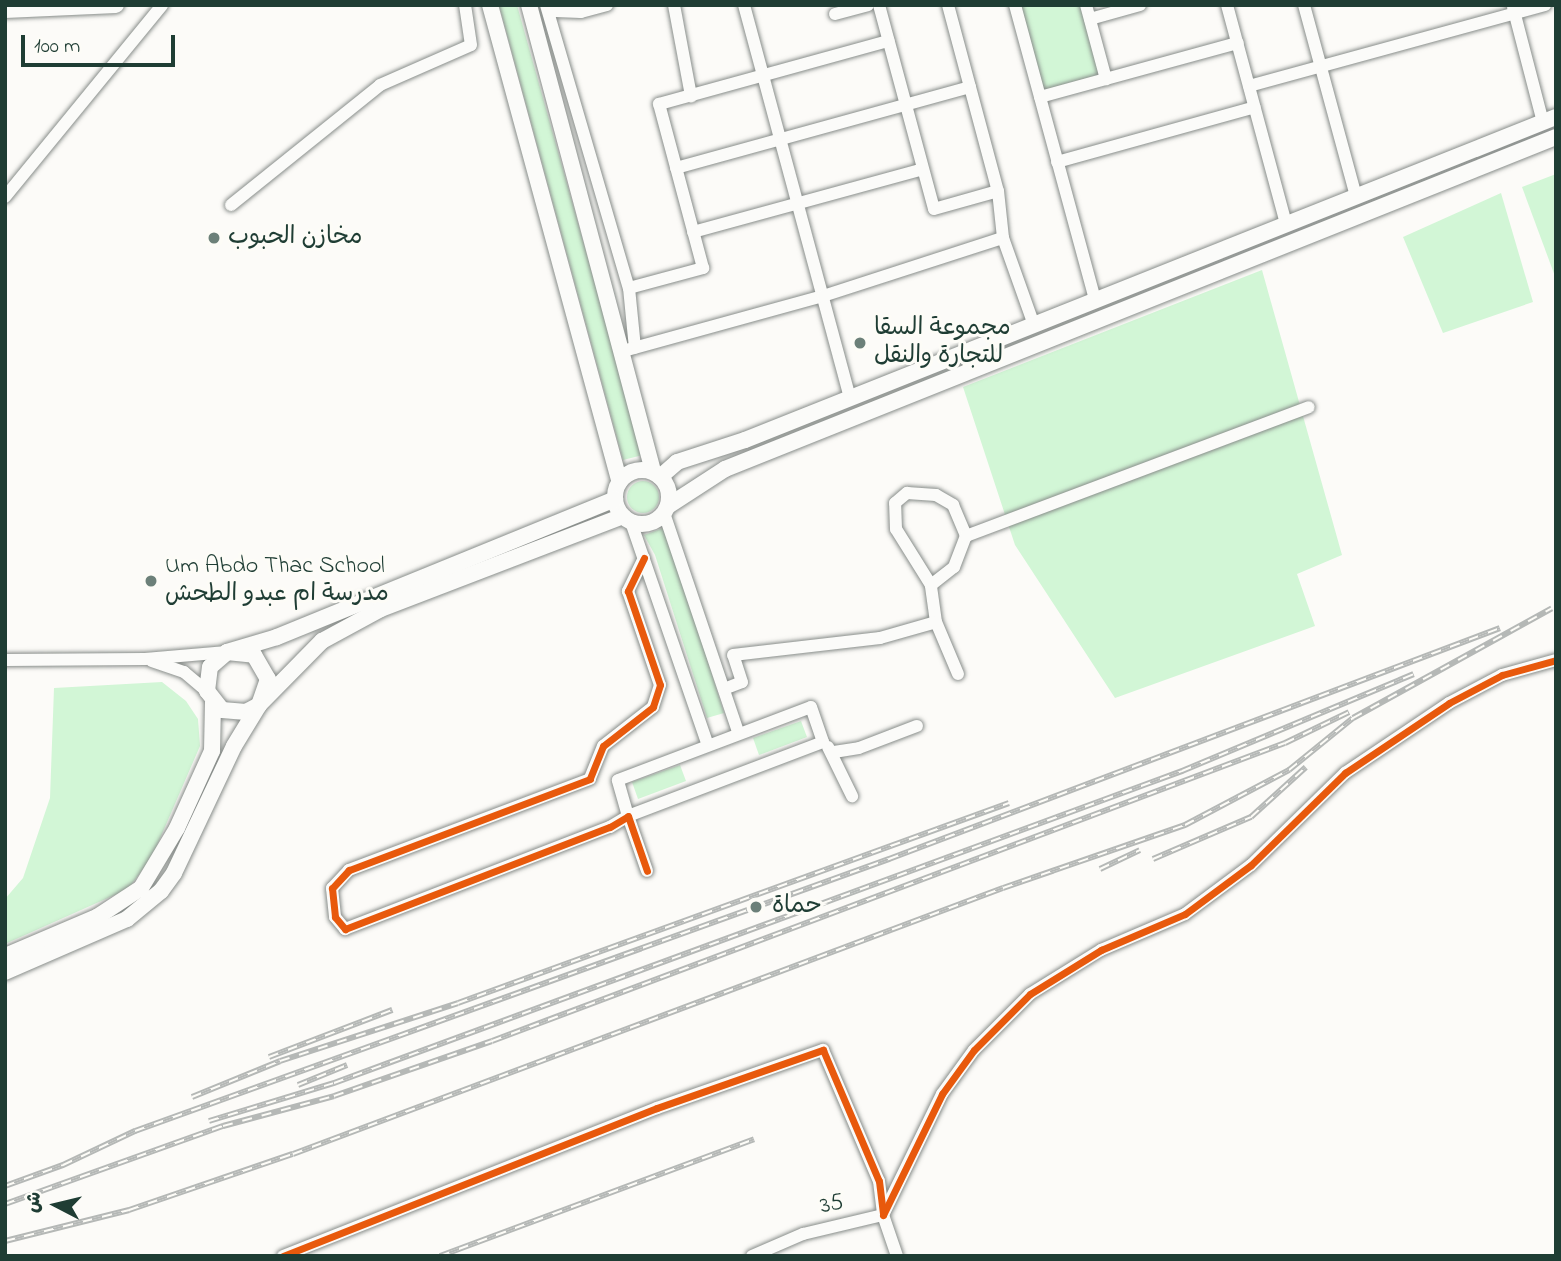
<!DOCTYPE html>
<meta charset="utf-8">
<style>
body{margin:0}
#map{position:relative;width:1561px;height:1261px;overflow:hidden;background:#fcfbf8;font-family:"Indie Flower","Playpen Sans Arabic",sans-serif}
div>[style]{position:absolute}
[style*='--x']{left:calc(var(--x)*1px);top:calc(var(--y)*1px);width:calc(var(--w)*1px);rotate:calc(var(--a)*1deg)}
.green>*{inset:0;background:#d2f6d6}
.round{border-radius:50%}
.roads{filter:drop-shadow(0 0 2px #888d8a) drop-shadow(0 0 2px #888d8a)}
.minor>*{height:12px;margin:-6px;padding:0 6px;transform-origin:6px;border-radius:6px;background:#fbfbf9}
.major>*{height:16px;margin:-8px;padding:0 8px;transform-origin:8px;border-radius:8px;background:#fbfbf9}
.major>.ring{margin:-8px;padding:0;box-sizing:content-box;background:none;border:16px solid #fbfbf9;border-radius:50%}
.rail>*{height:6px;margin-top:-3px;transform-origin:0;background:repeating-linear-gradient(90deg,#fdfcf7 0 10px,#b5b8b6 0 20px);box-sizing:border-box;border-block:2px solid #b5b8b6}
.cycleway>*{height:7px;margin:-3.5px;padding:0 3.5px;transform-origin:3.5px;border-radius:3.5px;background:#e8590c}
.dots>*{width:19px;height:19px;translate:-50% -50%;box-sizing:border-box;border:4px solid #fdfcf7;border-radius:50%}
span{translate:-50% -50%;white-space:nowrap;text-align:center;line-height:1.15;-webkit-text-stroke:6px #fdfcf7;paint-order:stroke}
.poi-label{font-size:24px;color:#1f3d34}
.left{translate:0 -50%;text-align:left}
.street-label{font-size:24px;color:#1f3d34}
.frame{position:absolute;inset:0;border:7px solid #1f3d34;pointer-events:none}
.north{position:absolute;left:21px;top:1170px;width:70px;height:70px;-webkit-text-stroke:5px #fdfcf7;paint-order:stroke;rotate:277deg;font-size:19px;font-weight:700;line-height:28px;text-align:center;color:#1f3d34}
.north::after{content:'';display:block;margin:auto;width:24px;height:32px;background:#1f3d34;clip-path:polygon(50% 0,100% 100%,50% 72%,0 100%)}
.scale{position:absolute;left:21px;top:35px;width:154px;height:32px;box-sizing:border-box;border:4px solid #1f3d34;border-top:0;padding-left:9px;font-size:21px;line-height:24px;white-space:nowrap;color:#1f3d34;-webkit-text-stroke:5px #fdfcf7;paint-order:stroke}
</style>
<div id="map">
<div class="green">
<i style="clip-path:polygon(499px 5px,517px 5px,643px 455px,623px 460px)"></i>
<i style="clip-path:polygon(1015px 5px,1086px 5px,1106px 79px,1040px 97px)"></i>
<i style="clip-path:polygon(1556px 174px,1556px 279px,1522px 187px)"></i>
<i style="clip-path:polygon(1501px 193px,1533px 302px,1443px 333px,1403px 237px)"></i>
<i style="clip-path:polygon(1262px 270px,1342px 555px,1297px 574px,1315px 626px,1115px 698px,1015px 545px,963px 387px)"></i>
<i class="round" style="left:627px;top:481px;width:32px;height:32px"></i>
<i style="clip-path:polygon(666px 527px,724px 713px,707px 718px,655px 555px,644px 535px)"></i>
<i style="clip-path:polygon(162px 682px,186px 701px,198px 719px,200px 746px,152px 857px,128px 889px,5px 944px,5px 899px,23px 878px,50px 798px,54px 688px)"></i>
<i style="clip-path:polygon(801px 721px,807px 737px,759px 755px,753px 738px)"></i>
<i style="clip-path:polygon(680px 765px,686px 781px,638px 799px,632px 782px)"></i>
</div>
<div class="roads">
<div class="minor">
<i style="--x:546;--y:5;--w:295;--a:73.7"></i>
<i style="--x:629;--y:288;--w:60;--a:84.3"></i>
<i style="--x:550;--y:5;--w:8;--a:50"></i>
<i style="--x:555;--y:11;--w:26;--a:2"></i>
<i style="--x:581;--y:12;--w:27;--a:-15"></i>
<i style="--x:674;--y:5;--w:93;--a:79.4"></i>
<i style="--x:744;--y:5;--w:407;--a:74.9"></i>
<i style="--x:879;--y:5;--w:211;--a:74.9"></i>
<i style="--x:934;--y:209;--w:66;--a:-15.7"></i>
<i style="--x:948;--y:5;--w:193;--a:75"></i>
<i style="--x:998;--y:191;--w:47;--a:83.9"></i>
<i style="--x:1003;--y:238;--w:92;--a:70.4"></i>
<i style="--x:1015;--y:5;--w:306;--a:74.8"></i>
<i style="--x:1086;--y:5;--w:77;--a:74.9"></i>
<i style="--x:1227;--y:5;--w:227;--a:74.9"></i>
<i style="--x:1304;--y:5;--w:199;--a:74.8"></i>
<i style="--x:1513;--y:7;--w:119;--a:75.4"></i>
<i style="--x:835;--y:14;--w:34;--a:-15"></i>
<i style="--x:1090;--y:19;--w:52;--a:-15.6"></i>
<i style="--x:1249;--y:86;--w:307;--a:-15.3"></i>
<i style="--x:1040;--y:97;--w:205;--a:-15.3"></i>
<i style="--x:1057;--y:162;--w:205;--a:-15.5"></i>
<i style="--x:676;--y:168;--w:305;--a:-15.4"></i>
<i style="--x:5;--y:197;--w:248;--a:-50.7"></i>
<i style="--x:231;--y:205;--w:191;--a:-38.8"></i>
<i style="--x:380;--y:85;--w:99;--a:-23.7"></i>
<i style="--x:471;--y:45;--w:40;--a:-98.5"></i>
<i style="--x:693;--y:232;--w:238;--a:-15.3"></i>
<i style="--x:629;--y:288;--w:77;--a:-15.1"></i>
<i style="--x:703;--y:268;--w:170;--a:-105"></i>
<i style="--x:659;--y:104;--w:238;--a:-15.4"></i>
<i style="--x:623;--y:351;--w:207;--a:-15.4"></i>
<i style="--x:823;--y:296;--w:189;--a:-17.9"></i>
<i style="--x:664;--y:513;--w:231;--a:71.3"></i>
<i style="--x:631;--y:522;--w:234;--a:71"></i>
<i style="--x:644;--y:558;--w:37;--a:116"></i>
<i style="--x:628;--y:591;--w:99;--a:71.2"></i>
<i style="--x:660;--y:685;--w:23;--a:108"></i>
<i style="--x:653;--y:707;--w:63;--a:142"></i>
<i style="--x:603;--y:746;--w:35;--a:112"></i>
<i style="--x:590;--y:779;--w:258;--a:159.3"></i>
<i style="--x:349;--y:870;--w:25;--a:133"></i>
<i style="--x:332;--y:888;--w:29;--a:84"></i>
<i style="--x:335;--y:917;--w:16;--a:50"></i>
<i style="--x:345;--y:929;--w:284;--a:-21.1"></i>
<i style="--x:610;--y:827;--w:21;--a:-31"></i>
<i style="--x:628;--y:816;--w:58;--a:70.9"></i>
<i style="--x:931;--y:585;--w:29;--a:-38"></i>
<i style="--x:954;--y:567;--w:33;--a:-69"></i>
<i style="--x:5;--y:660;--w:140;--a:-0.4"></i>
<i style="--x:145;--y:659;--w:82;--a:-4.9"></i>
<i style="--x:152;--y:661;--w:34;--a:19"></i>
<i style="--x:184;--y:672;--w:30;--a:40"></i>
<i style="--x:958;--y:674;--w:56;--a:-112.9"></i>
<i style="--x:936;--y:622;--w:37;--a:-98"></i>
<i style="--x:931;--y:585;--w:66;--a:-122"></i>
<i style="--x:896;--y:529;--w:26;--a:-92"></i>
<i style="--x:895;--y:503;--w:16;--a:-40"></i>
<i style="--x:907;--y:493;--w:29;--a:4"></i>
<i style="--x:936;--y:495;--w:20;--a:30"></i>
<i style="--x:953;--y:505;--w:34;--a:67"></i>
<i style="--x:966;--y:536;--w:366;--a:-20.6"></i>
<i style="--x:724;--y:689;--w:19;--a:-21"></i>
<i style="--x:742;--y:682;--w:28;--a:-108"></i>
<i style="--x:733;--y:655;--w:148;--a:-6.6"></i>
<i style="--x:880;--y:638;--w:58;--a:-15.9"></i>
<i style="--x:811;--y:707;--w:37;--a:71"></i>
<i style="--x:823;--y:742;--w:209;--a:159.2"></i>
<i style="--x:628;--y:816;--w:37;--a:-106"></i>
<i style="--x:618;--y:780;--w:206;--a:-20.7"></i>
<i style="--x:828;--y:747;--w:55;--a:63.9"></i>
<i style="--x:834;--y:752;--w:25;--a:-9"></i>
<i style="--x:859;--y:748;--w:62;--a:-20.8"></i>
<i style="--x:883;--y:1215;--w:135;--a:-64"></i>
<i style="--x:942;--y:1094;--w:54;--a:-54"></i>
<i style="--x:974;--y:1050;--w:79;--a:-45"></i>
<i style="--x:1030;--y:994;--w:84;--a:-31.8"></i>
<i style="--x:1101;--y:950;--w:91;--a:-23.2"></i>
<i style="--x:1185;--y:914;--w:82;--a:-36.6"></i>
<i style="--x:1251;--y:865;--w:132;--a:-44.4"></i>
<i style="--x:1345;--y:773;--w:125;--a:-33.9"></i>
<i style="--x:1449;--y:703;--w:60;--a:-27.8"></i>
<i style="--x:1502;--y:675;--w:56;--a:-15.5"></i>
<i style="--x:283;--y:1256;--w:402;--a:-21.6"></i>
<i style="--x:657;--y:1108;--w:176;--a:-19.3"></i>
<i style="--x:823;--y:1050;--w:142;--a:66.9"></i>
<i style="--x:879;--y:1181;--w:34;--a:83"></i>
<i style="--x:752;--y:1256;--w:56;--a:-23.3"></i>
<i style="--x:803;--y:1234;--w:82;--a:-13.4"></i>
<i style="--x:883;--y:1215;--w:43;--a:71.1"></i>
</div>
<div class="major">
<i style="--x:490;--y:5;--w:494;--a:74.8"></i>
<i style="--x:529;--y:5;--w:483;--a:75.1"></i>
<i style="--x:5;--y:10;--w:111;--a:-2.6"></i>
<i class="ring" style="left:615px;top:470px;width:38px;height:38px"></i>
<i style="--x:660;--y:477;--w:23;--a:-41"></i>
<i style="--x:677;--y:462;--w:71;--a:-17.9"></i>
<i style="--x:745;--y:440;--w:873;--a:-21.72"></i>
<i style="--x:668;--y:506;--w:68;--a:-33"></i>
<i style="--x:725;--y:469;--w:895;--a:-21.78"></i>
<i style="--x:227;--y:652;--w:27;--a:6"></i>
<i style="--x:254;--y:655;--w:28;--a:60"></i>
<i style="--x:268;--y:679;--w:28;--a:109"></i>
<i style="--x:259;--y:705;--w:15;--a:152"></i>
<i style="--x:246;--y:712;--w:24;--a:-175"></i>
<i style="--x:222;--y:710;--w:24;--a:-128"></i>
<i style="--x:207;--y:691;--w:24;--a:-83"></i>
<i style="--x:210;--y:667;--w:23;--a:-41"></i>
<i style="--x:227;--y:652;--w:52;--a:-16.7"></i>
<i style="--x:277;--y:637;--w:365;--a:-22.2"></i>
<i style="--x:5;--y:956;--w:100;--a:-23"></i>
<i style="--x:97;--y:917;--w:53;--a:-33.4"></i>
<i style="--x:141;--y:888;--w:70;--a:-59"></i>
<i style="--x:177;--y:828;--w:85;--a:-65.6"></i>
<i style="--x:212;--y:751;--w:49;--a:-88.8"></i>
<i style="--x:5;--y:972;--w:133;--a:-23.5"></i>
<i style="--x:127;--y:919;--w:44;--a:-39.5"></i>
<i style="--x:161;--y:891;--w:22;--a:-54"></i>
<i style="--x:174;--y:873;--w:140;--a:-64.7"></i>
<i style="--x:234;--y:746;--w:48;--a:-58.6"></i>
<i style="--x:259;--y:705;--w:90;--a:-45.5"></i>
<i style="--x:322;--y:641;--w:67;--a:-28.5"></i>
<i style="--x:381;--y:609;--w:259;--a:-21"></i>
</div>
</div>
<div class="rail">
<i style="--x:1153;--y:859;--w:107;--a:-23.2"></i>
<i style="--x:1251;--y:817;--w:74;--a:-42.3"></i>
<i style="--x:1100;--y:869;--w:44;--a:-25.4"></i>
<i style="--x:269;--y:1057;--w:132;--a:-20.9"></i>
<i style="--x:298;--y:1085;--w:53;--a:-22.2"></i>
<i style="--x:192;--y:1097;--w:95;--a:-22.2"></i>
<i style="--x:280;--y:1061;--w:187;--a:-18"></i>
<i style="--x:458;--y:1003;--w:586;--a:-19.95"></i>
<i style="--x:209;--y:1121;--w:131;--a:-16.9"></i>
<i style="--x:334;--y:1083;--w:904;--a:-20.2"></i>
<i style="--x:1182;--y:771;--w:251;--a:-22.7"></i>
<i style="--x:5;--y:1186;--w:62;--a:-19.9"></i>
<i style="--x:63;--y:1165;--w:80;--a:-25.3"></i>
<i style="--x:135;--y:1131;--w:802;--a:-19.84"></i>
<i style="--x:889;--y:859;--w:653;--a:-20.71"></i>
<i style="--x:5;--y:1204;--w:232;--a:-19.7"></i>
<i style="--x:223;--y:1126;--w:115;--a:-15.1"></i>
<i style="--x:334;--y:1096;--w:167;--a:-19.2"></i>
<i style="--x:492;--y:1041;--w:847;--a:-20.6"></i>
<i style="--x:1285;--y:743;--w:71;--a:-25.8"></i>
<i style="--x:5;--y:1241;--w:128;--a:-14"></i>
<i style="--x:129;--y:1210;--w:173;--a:-18.9"></i>
<i style="--x:293;--y:1154;--w:758;--a:-20.54"></i>
<i style="--x:1003;--y:888;--w:193;--a:-19.1"></i>
<i style="--x:1185;--y:825;--w:118;--a:-27.9"></i>
<i style="--x:1289;--y:770;--w:82;--a:-39.1"></i>
<i style="--x:1353;--y:718;--w:227;--a:-28.9"></i>
<i style="--x:440;--y:1256;--w:335;--a:-20.4"></i>
</div>
<div class="cycleway">
<i style="--x:644;--y:558;--w:37;--a:116"></i>
<i style="--x:628;--y:591;--w:99;--a:71.2"></i>
<i style="--x:660;--y:685;--w:23;--a:108"></i>
<i style="--x:653;--y:707;--w:63;--a:142"></i>
<i style="--x:603;--y:746;--w:35;--a:112"></i>
<i style="--x:590;--y:779;--w:258;--a:159.3"></i>
<i style="--x:349;--y:870;--w:25;--a:133"></i>
<i style="--x:332;--y:888;--w:29;--a:84"></i>
<i style="--x:335;--y:917;--w:16;--a:50"></i>
<i style="--x:345;--y:929;--w:284;--a:-21.1"></i>
<i style="--x:610;--y:827;--w:21;--a:-31"></i>
<i style="--x:628;--y:816;--w:58;--a:70.9"></i>
<i style="--x:883;--y:1215;--w:135;--a:-64"></i>
<i style="--x:942;--y:1094;--w:54;--a:-54"></i>
<i style="--x:974;--y:1050;--w:79;--a:-45"></i>
<i style="--x:1030;--y:994;--w:84;--a:-31.8"></i>
<i style="--x:1101;--y:950;--w:91;--a:-23.2"></i>
<i style="--x:1185;--y:914;--w:82;--a:-36.6"></i>
<i style="--x:1251;--y:865;--w:132;--a:-44.4"></i>
<i style="--x:1345;--y:773;--w:125;--a:-33.9"></i>
<i style="--x:1449;--y:703;--w:60;--a:-27.8"></i>
<i style="--x:1502;--y:675;--w:56;--a:-15.5"></i>
<i style="--x:283;--y:1256;--w:402;--a:-21.6"></i>
<i style="--x:657;--y:1108;--w:176;--a:-19.3"></i>
<i style="--x:823;--y:1050;--w:142;--a:66.9"></i>
<i style="--x:879;--y:1181;--w:34;--a:83"></i>
</div>
<div class="dots">
<i style="left:214px;top:238px;background:#6c8079"></i>
<i style="left:860px;top:343px;background:#6c8079"></i>
<i style="left:151px;top:581px;background:#6c8079"></i>
<i style="left:756px;top:907px;background:#6c8079"></i>
</div>
<div class="poi-label">
<span class="left" style="left:228px;top:238px">مخازن الحبوب</span>
<span class="left" style="left:874px;top:343px">مجموعة السقا<br>للتجارة والنقل</span>
<span class="left" style="left:165px;top:581px">Um Abdo Thac School<br>مدرسة ام عبدو الطحش</span>
<span class="left" style="left:772px;top:907px">حماة</span>
</div>
<div class="street-label">
<span style="left:832px;top:1205px;rotate:-13deg">35</span>
</div>
<div class="frame"></div>
<div class="north">ش</div>
<div class="scale">100 m</div>
</div>
